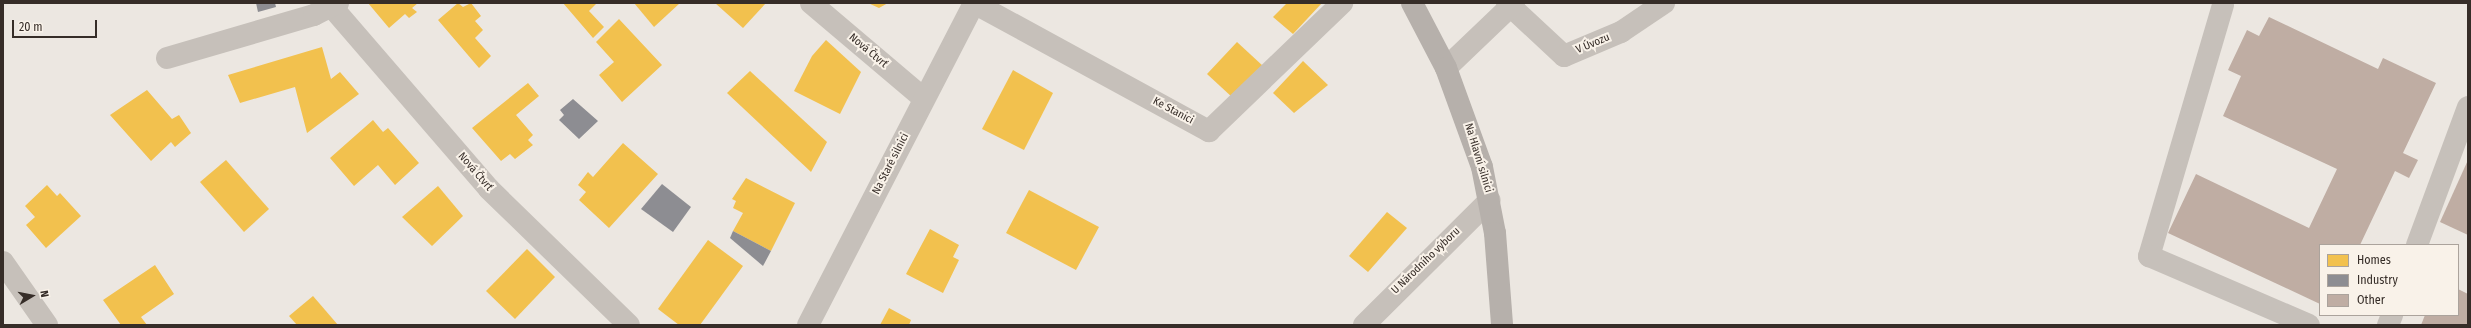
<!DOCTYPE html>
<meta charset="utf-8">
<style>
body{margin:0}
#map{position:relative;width:2471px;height:328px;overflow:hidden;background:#ece7e1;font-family:"Fira Sans Condensed",sans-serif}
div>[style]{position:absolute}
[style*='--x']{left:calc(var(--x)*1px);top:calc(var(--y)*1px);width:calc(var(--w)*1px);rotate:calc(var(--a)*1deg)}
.homes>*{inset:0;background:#f2c14e}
.industry>*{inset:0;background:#8d8d92}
.building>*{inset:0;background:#bfada3}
.street>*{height:22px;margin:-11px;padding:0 11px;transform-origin:11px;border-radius:11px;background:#c6c0ba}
.secondary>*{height:22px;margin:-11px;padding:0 11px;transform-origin:11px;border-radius:11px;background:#b6b0ab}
span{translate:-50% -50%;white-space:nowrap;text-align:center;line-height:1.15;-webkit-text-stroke:4px #f9f2e9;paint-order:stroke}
.street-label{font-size:11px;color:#362d28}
.frame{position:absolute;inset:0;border:4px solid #362d28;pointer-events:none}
.legend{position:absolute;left:2319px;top:244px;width:140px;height:72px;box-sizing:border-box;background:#f9f2e9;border:1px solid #aba39c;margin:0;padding:5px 7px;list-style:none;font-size:12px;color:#362d28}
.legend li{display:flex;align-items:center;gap:8px;height:20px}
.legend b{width:20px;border:1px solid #aba39c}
.north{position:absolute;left:12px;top:276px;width:40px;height:40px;-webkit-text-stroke:3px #f9f2e9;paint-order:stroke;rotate:80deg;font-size:11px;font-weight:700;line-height:16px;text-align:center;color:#362d28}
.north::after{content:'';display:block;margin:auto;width:14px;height:18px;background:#362d28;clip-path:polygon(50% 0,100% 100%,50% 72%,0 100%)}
.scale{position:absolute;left:12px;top:20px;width:85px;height:18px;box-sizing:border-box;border:2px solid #362d28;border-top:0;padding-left:5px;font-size:12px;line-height:14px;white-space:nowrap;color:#362d28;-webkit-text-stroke:3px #f9f2e9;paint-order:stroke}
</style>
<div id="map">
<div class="homes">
<i style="clip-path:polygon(368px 3px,418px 3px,412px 8px,417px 12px,409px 18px,405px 14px,389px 28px)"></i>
<i style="clip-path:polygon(458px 3px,463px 7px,471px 3px,481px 16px,475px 21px,483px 30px,475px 38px,491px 56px,479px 68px,438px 20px)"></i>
<i style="clip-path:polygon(563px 3px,597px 3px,589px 11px,604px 27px,593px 38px)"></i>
<i style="clip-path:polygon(634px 3px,680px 3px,654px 27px)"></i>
<i style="clip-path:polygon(715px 3px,766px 3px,743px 28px)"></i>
<i style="clip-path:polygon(868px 3px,888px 3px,879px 8px)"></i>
<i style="clip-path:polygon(1287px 3px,1322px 3px,1293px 34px,1273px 17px)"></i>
<i style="clip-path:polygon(619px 19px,662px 65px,622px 102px,599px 75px,614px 62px,596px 42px)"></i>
<i style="clip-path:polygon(826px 40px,861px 72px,840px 114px,794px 91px,812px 56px)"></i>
<i style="clip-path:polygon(1237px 42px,1263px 66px,1233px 98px,1207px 74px)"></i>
<i style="clip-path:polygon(322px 47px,331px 79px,340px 72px,359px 94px,307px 133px,295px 87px,240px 103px,228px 75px)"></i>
<i style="clip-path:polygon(1303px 61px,1328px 85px,1294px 113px,1273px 93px)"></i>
<i style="clip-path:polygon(1013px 70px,1053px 93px,1024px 150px,982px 129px)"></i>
<i style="clip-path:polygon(750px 71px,827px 142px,811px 172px,727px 93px)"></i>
<i style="clip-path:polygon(528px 83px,539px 96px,516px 115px,533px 135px,528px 140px,533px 145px,515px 159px,510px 154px,501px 161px,472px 128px)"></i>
<i style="clip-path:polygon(147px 90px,172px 119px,179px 115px,191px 133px,175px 147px,171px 142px,151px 161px,110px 115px)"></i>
<i style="clip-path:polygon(373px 120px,383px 132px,388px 128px,419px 163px,395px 185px,378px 165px,354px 186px,330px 158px)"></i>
<i style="clip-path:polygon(623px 143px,658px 174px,609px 228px,579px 200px,586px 192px,578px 185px,588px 172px,593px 177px)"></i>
<i style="clip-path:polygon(226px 160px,269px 209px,244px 232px,200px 182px)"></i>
<i style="clip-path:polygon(746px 178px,795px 203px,771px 251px,733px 231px,743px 213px,733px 208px,736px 201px,732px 199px)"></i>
<i style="clip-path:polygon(47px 185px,57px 196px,60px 193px,81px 216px,46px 248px,26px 225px,35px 217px,25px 206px)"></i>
<i style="clip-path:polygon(438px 186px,463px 216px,432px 246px,402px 217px)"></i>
<i style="clip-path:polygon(1029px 190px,1099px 227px,1076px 270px,1006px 233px)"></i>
<i style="clip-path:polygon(1387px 212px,1407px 228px,1368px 272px,1349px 256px)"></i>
<i style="clip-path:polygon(930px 229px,959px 245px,953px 257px,959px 260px,943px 293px,906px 274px)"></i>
<i style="clip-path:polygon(708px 240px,743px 266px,700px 325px,679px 325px,658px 309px)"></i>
<i style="clip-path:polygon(527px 249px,555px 277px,515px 319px,486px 291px)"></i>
<i style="clip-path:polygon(155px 265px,174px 294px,141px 317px,147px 325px,121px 325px,103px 300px)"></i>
<i style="clip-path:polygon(313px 296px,338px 325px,297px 325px,289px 316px)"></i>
<i style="clip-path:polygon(889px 308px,911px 320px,909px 325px,880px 325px)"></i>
</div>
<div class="industry">
<i style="clip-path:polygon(256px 3px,275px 3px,276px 7px,258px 12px)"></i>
<i style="clip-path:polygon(573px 99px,598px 121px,579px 139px,559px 120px,564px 115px,560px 110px)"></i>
<i style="clip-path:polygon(662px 184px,691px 207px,673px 232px,641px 209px)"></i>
<i style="clip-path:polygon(733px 231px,771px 251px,763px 266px,730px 238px)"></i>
</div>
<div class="building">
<i style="clip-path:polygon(2269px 17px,2378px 69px,2383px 58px,2436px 83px,2403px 153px,2418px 160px,2409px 178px,2395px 171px,2360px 245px,2320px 245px,2320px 304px,2168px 233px,2196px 174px,2309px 228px,2337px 169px,2223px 116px,2241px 76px,2228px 70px,2247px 30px,2259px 36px)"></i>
<i style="clip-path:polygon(2468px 160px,2468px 235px,2440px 222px)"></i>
<i style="clip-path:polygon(2458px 289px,2468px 294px,2468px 325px,2421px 325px,2425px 315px,2458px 315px)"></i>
</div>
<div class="street">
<i style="--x:811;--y:3;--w:148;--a:40.3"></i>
<i style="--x:974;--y:3;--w:268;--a:28.6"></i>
<i style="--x:1209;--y:131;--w:185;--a:-43.9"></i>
<i style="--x:1507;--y:3;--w:78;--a:42.9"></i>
<i style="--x:1564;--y:56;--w:62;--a:-22.8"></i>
<i style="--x:1621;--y:32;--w:52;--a:-34"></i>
<i style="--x:2223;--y:5;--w:262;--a:106.4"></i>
<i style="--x:2149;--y:256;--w:174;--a:23.3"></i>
<i style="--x:332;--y:7;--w:240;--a:49.2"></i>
<i style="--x:489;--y:189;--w:195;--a:44.2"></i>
<i style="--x:167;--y:58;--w:153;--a:-16.3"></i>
<i style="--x:314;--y:15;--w:27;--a:-27"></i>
<i style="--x:1446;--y:68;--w:94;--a:-43.7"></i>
<i style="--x:2417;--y:245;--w:147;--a:-69.7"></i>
<i style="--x:3;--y:262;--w:77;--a:55.1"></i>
<i style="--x:808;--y:325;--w:362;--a:-62.7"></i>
<i style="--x:1364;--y:325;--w:177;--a:-44.8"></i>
<i style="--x:2388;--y:325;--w:11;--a:-68"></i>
</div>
<div class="secondary">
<i style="--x:1412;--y:3;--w:73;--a:62.4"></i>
<i style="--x:1446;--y:68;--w:105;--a:70"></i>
<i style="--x:1482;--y:167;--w:67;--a:78.9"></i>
<i style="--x:1495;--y:233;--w:92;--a:85.6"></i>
</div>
<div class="street-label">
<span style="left:1593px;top:44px;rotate:-23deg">V Úvozu</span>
<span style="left:868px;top:51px;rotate:40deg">Nová Čtvrť</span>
<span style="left:1173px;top:111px;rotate:28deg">Ke Stanici</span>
<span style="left:1478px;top:158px;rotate:73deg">Na Hlavní silnici</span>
<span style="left:891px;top:164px;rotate:-63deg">Na Staré silnici</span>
<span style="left:475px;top:172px;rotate:49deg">Nová Čtvrť</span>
<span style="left:1426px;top:261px;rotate:-44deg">U Národního výboru</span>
</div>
<div class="frame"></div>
<ul class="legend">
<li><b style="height:11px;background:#f2c14e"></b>Homes</li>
<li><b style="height:11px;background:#8d8d92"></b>Industry</li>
<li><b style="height:11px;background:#bfada3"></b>Other</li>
</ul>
<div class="north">N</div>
<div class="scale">20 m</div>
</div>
